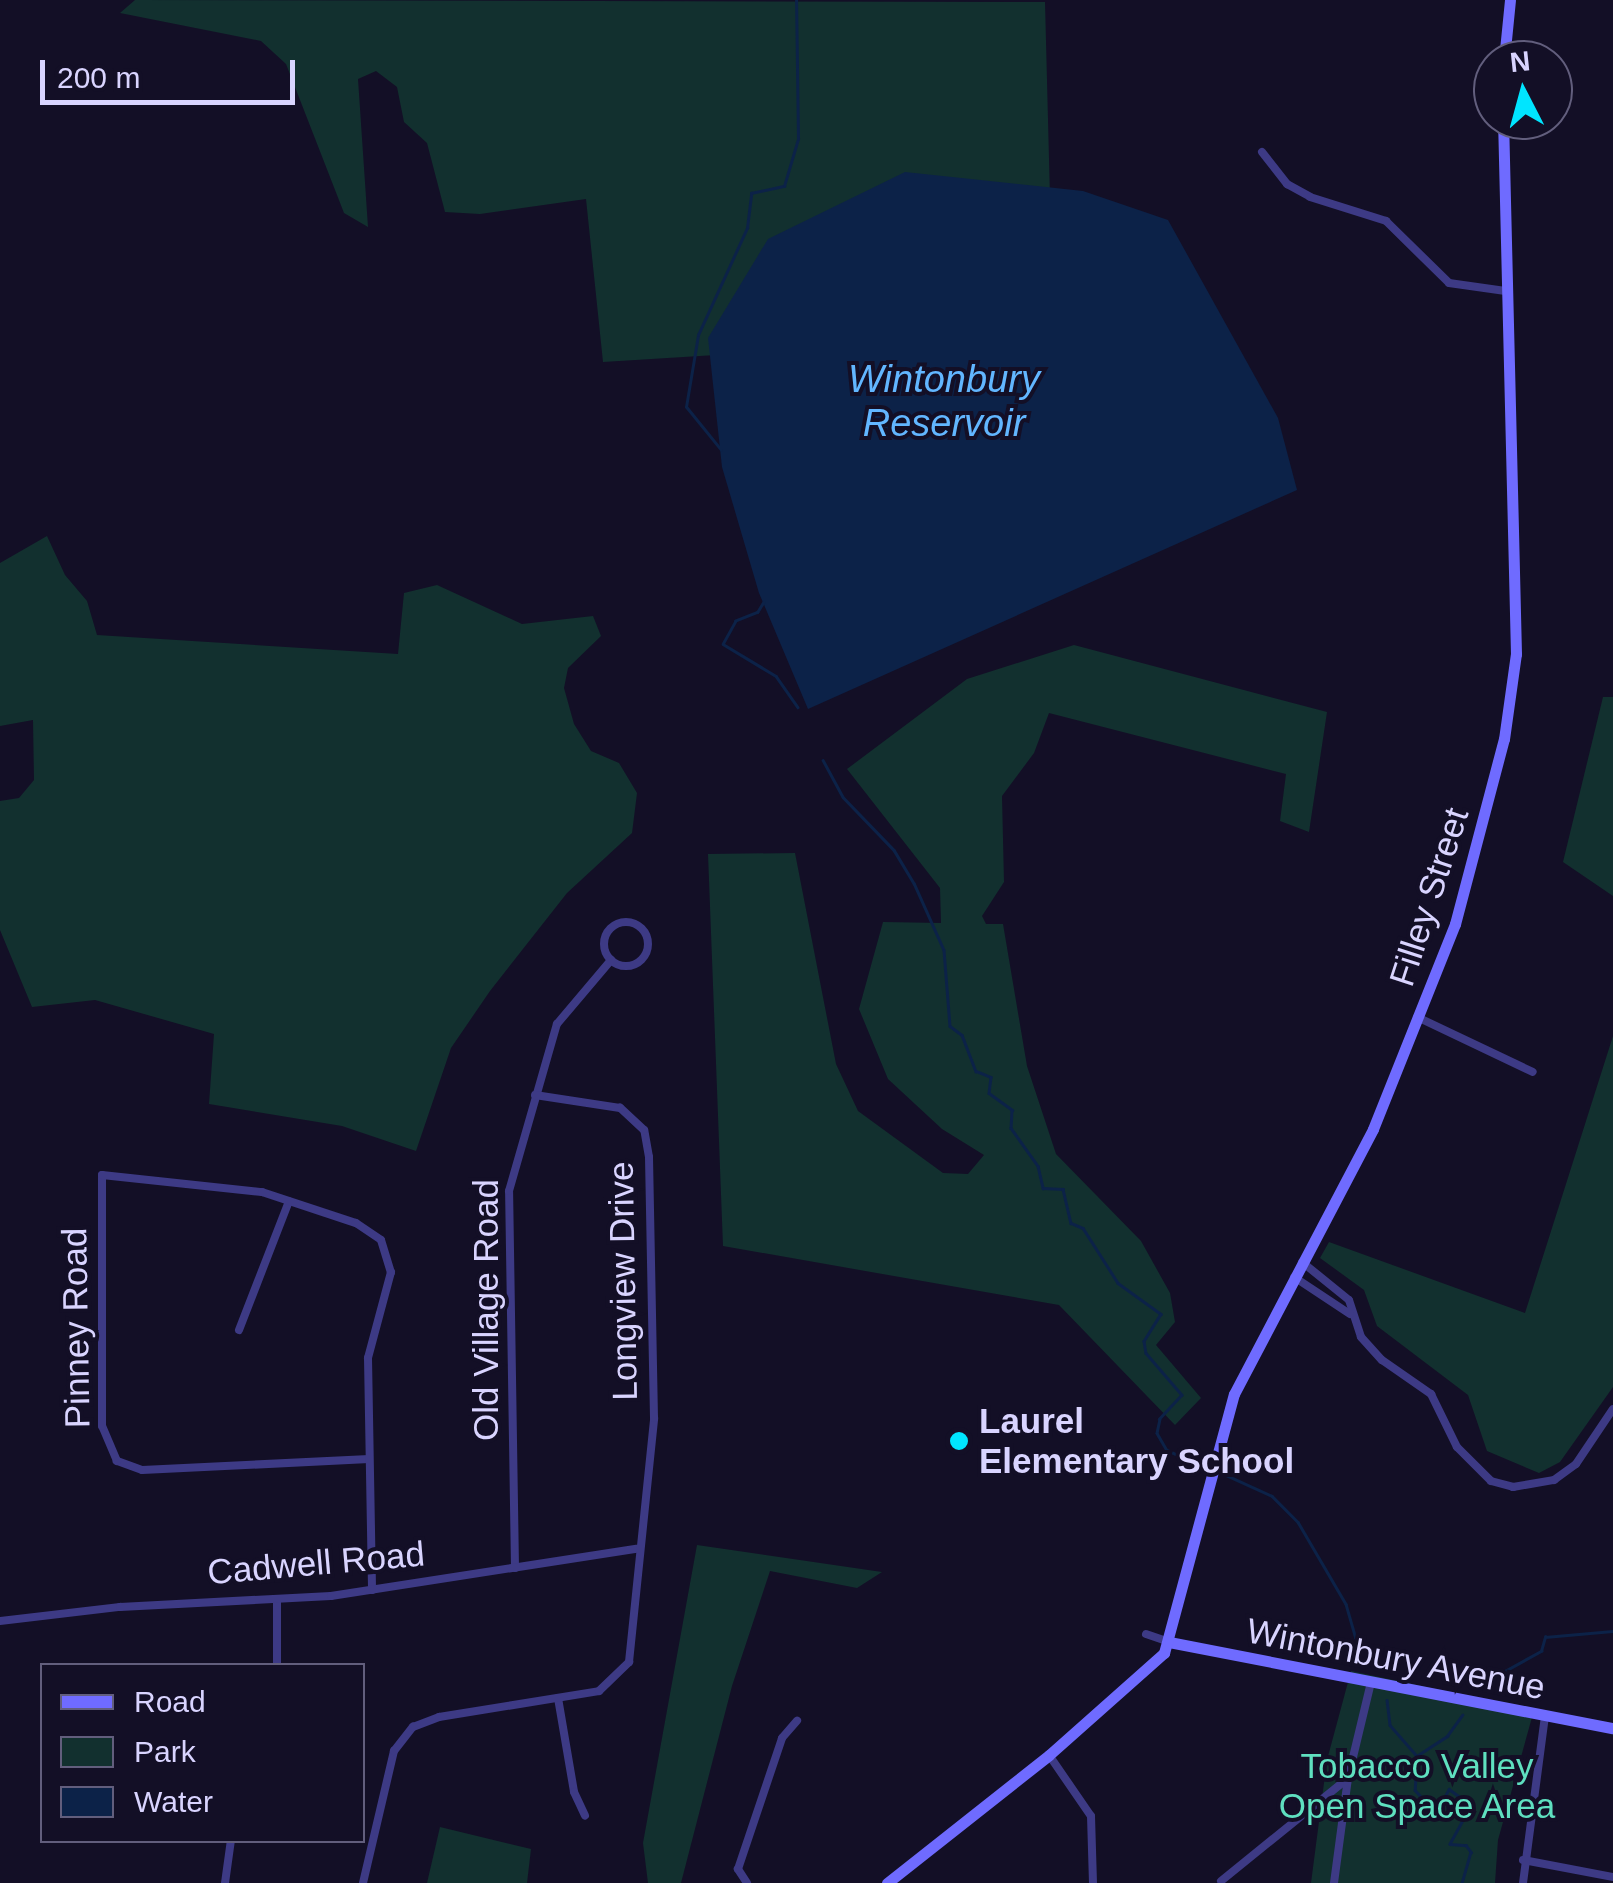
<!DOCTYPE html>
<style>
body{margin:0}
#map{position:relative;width:1613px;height:1883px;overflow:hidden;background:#130f26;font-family:Helvetica,sans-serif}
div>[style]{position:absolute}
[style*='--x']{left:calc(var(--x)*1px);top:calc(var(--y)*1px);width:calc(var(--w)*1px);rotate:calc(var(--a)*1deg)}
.green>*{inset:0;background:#12302f}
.water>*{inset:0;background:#0c2248}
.stream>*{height:2.5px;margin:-1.25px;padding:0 1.25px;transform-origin:1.25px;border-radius:1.25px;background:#0c2248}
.street>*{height:8px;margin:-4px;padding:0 4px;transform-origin:4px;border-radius:4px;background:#3d3a85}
.street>.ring{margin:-4px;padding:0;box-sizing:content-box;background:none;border:8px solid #3d3a85;border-radius:50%}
.secondary>*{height:11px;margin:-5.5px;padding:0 5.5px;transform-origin:5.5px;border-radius:5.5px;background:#6f6bff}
.dots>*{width:28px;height:28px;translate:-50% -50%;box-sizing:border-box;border:5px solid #130f26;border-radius:50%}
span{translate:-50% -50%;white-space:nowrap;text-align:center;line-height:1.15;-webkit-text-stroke:8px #130f26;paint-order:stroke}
.street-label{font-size:35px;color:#d9d4ff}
.poi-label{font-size:35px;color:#d9d4ff;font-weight:700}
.left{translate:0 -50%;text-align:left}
.park-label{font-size:35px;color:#5fe0c0}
.water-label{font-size:38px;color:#62b6ff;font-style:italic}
.legend{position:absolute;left:40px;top:1663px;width:325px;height:180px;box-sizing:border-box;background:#130f26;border:2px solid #625e7d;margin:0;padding:12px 18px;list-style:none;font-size:30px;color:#d9d4ff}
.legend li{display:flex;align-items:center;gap:20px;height:50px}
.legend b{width:50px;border:2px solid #625e7d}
.north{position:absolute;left:1473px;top:40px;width:100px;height:100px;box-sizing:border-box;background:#130f26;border:2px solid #625e7d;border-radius:50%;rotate:354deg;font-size:28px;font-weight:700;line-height:40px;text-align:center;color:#d9d4ff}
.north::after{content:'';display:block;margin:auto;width:35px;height:45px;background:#00e5ff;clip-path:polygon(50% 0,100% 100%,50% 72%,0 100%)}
.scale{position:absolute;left:40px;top:60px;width:255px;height:45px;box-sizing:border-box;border:5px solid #d9d4ff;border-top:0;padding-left:12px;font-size:30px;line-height:35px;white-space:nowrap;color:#d9d4ff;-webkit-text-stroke:8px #130f26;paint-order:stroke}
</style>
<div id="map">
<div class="green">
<i style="clip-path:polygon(135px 0,1045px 2px,1053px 315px,765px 352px,603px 362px,586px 199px,480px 214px,445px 212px,427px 143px,404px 122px,397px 87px,376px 71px,358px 79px,368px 227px,344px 213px,286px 64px,261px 41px,120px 13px)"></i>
<i style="clip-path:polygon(47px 536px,65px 575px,87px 601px,97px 635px,398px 654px,404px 593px,437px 585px,522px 624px,593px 616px,601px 636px,568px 668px,564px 688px,574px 724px,591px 751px,619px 763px,637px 793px,632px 833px,567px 893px,490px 991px,451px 1048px,416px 1151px,342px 1126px,209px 1104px,214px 1034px,95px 1000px,32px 1007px,0 930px,0 801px,19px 798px,34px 780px,33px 720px,0 726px,0 563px)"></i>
<i style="clip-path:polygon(1074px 645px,1327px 712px,1309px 832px,1280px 821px,1286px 774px,1049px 713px,1034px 753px,1002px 796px,1004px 882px,982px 916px,986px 924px,1003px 924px,1027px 1066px,1056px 1154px,1141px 1241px,1170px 1293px,1175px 1322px,1156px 1345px,1201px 1398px,1175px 1425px,1059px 1305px,723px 1246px,708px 854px,795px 853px,836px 1064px,858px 1111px,943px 1173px,968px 1174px,984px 1155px,942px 1129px,888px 1079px,859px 1009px,883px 922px,941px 923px,940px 888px,847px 769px,967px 679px)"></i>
<i style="clip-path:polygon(1603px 697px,1613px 697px,1613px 896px,1563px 862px)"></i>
<i style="clip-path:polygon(1613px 1036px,1613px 1387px,1560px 1462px,1539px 1473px,1487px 1451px,1468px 1395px,1377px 1326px,1364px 1290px,1320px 1258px,1329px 1242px,1525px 1313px)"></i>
<i style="clip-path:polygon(697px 1545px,882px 1572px,857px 1588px,770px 1571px,732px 1686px,681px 1883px,648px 1883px,643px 1843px)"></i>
<i style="clip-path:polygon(1351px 1671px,1534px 1710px,1498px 1840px,1495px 1883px,1311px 1883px,1327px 1760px)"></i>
<i style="clip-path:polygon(440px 1827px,531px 1849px,527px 1883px,427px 1883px)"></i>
</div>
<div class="water">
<i style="clip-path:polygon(905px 172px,1083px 191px,1168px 220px,1278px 418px,1297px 490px,808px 709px,759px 593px,722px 467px,708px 338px,768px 239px)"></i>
</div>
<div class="stream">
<i style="--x:721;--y:450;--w:55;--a:-129.1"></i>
<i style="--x:686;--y:407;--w:73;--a:-80.5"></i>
<i style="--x:698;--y:335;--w:118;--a:-65.4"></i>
<i style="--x:747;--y:228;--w:35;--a:-83"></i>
<i style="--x:751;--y:193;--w:34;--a:-12"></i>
<i style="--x:784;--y:186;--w:49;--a:-73.4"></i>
<i style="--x:798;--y:139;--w:139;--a:-90.8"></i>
<i style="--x:764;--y:602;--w:12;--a:121"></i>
<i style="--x:758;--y:612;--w:24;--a:158"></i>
<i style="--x:736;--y:621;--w:26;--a:119"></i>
<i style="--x:723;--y:644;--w:62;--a:31.1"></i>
<i style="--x:776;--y:676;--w:38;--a:55"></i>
<i style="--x:823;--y:760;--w:42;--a:61.6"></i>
<i style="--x:843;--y:797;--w:74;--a:46.1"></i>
<i style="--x:894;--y:850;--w:39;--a:59"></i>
<i style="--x:914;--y:883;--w:73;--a:65.9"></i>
<i style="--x:944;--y:950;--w:76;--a:85.5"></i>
<i style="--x:950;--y:1026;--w:15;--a:37"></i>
<i style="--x:962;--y:1035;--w:39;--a:69"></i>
<i style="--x:976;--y:1071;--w:16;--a:22"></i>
<i style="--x:991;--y:1077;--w:16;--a:97"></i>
<i style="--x:989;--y:1093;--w:29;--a:36"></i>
<i style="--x:1012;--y:1110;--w:18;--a:93"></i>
<i style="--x:1011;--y:1128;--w:47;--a:54.6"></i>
<i style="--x:1038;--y:1166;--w:23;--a:77"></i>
<i style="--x:1043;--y:1188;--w:20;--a:3"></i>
<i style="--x:1063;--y:1189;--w:35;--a:77"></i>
<i style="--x:1071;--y:1223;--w:13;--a:23"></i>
<i style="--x:1083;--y:1228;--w:65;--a:57.5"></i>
<i style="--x:1118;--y:1283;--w:53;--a:35.8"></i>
<i style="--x:1161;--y:1314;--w:32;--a:122"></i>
<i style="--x:1144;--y:1341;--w:12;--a:81"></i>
<i style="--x:1146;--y:1353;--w:55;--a:49.4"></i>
<i style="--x:1182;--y:1395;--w:33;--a:133"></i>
<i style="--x:1160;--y:1419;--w:14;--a:102"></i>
<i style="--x:1157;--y:1433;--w:20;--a:60"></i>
<i style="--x:1167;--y:1450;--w:47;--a:25.5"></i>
<i style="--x:1217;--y:1471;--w:60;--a:24.4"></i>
<i style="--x:1272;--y:1496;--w:37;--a:45"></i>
<i style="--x:1298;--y:1522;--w:95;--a:59.7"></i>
<i style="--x:1346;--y:1604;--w:35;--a:74"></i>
<i style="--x:1356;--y:1638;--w:40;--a:50"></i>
<i style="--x:1474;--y:1688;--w:77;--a:-28.9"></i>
<i style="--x:1541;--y:1651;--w:15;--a:-74"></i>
<i style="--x:1545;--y:1637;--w:68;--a:-5"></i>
<i style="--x:1387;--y:1700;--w:25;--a:83"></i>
<i style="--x:1390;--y:1725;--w:41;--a:48.9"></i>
<i style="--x:1417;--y:1756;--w:34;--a:93"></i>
<i style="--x:1415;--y:1790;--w:31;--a:48"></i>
<i style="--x:1436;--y:1813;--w:27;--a:-62"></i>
<i style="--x:1449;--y:1789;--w:17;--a:36"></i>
<i style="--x:1463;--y:1799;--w:16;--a:79"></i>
<i style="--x:1466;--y:1815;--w:33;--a:119"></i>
<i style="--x:1450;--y:1844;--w:16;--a:4"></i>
<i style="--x:1466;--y:1845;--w:9;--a:54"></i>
<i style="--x:1471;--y:1852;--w:32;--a:106"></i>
<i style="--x:1418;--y:1755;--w:35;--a:-33"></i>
<i style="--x:1447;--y:1736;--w:26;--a:-54"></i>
</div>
<div class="street">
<i style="--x:1262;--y:152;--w:41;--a:52"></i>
<i style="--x:1287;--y:184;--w:26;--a:29"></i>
<i style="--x:1310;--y:197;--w:80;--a:17.5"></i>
<i style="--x:1386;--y:221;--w:88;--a:44.5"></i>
<i style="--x:1449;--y:283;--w:57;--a:8.1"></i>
<i class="ring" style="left:604px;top:922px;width:36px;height:36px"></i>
<i style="--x:1417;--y:1017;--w:128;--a:25.4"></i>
<i style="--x:1302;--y:1262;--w:60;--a:39"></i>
<i style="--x:1349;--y:1300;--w:39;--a:72"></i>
<i style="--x:1361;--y:1337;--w:31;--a:48"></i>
<i style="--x:1382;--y:1360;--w:60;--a:34.8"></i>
<i style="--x:1431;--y:1394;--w:59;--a:63.9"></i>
<i style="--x:1457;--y:1447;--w:48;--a:45"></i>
<i style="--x:1491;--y:1481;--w:23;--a:15"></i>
<i style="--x:1513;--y:1487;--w:42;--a:-9.7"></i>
<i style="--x:1554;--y:1480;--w:27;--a:-36"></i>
<i style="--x:1576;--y:1464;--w:66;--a:-56.1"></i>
<i style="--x:1294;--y:1277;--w:67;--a:33.5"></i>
<i style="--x:239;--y:1330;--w:138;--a:-68.8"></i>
<i style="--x:369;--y:1459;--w:227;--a:177.2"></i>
<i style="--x:142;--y:1470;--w:27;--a:-160"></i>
<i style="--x:117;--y:1461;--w:38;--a:-113"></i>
<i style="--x:102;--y:1426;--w:251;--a:-90"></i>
<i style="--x:102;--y:1175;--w:161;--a:6.1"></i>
<i style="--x:262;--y:1192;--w:99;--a:18.3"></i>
<i style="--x:356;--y:1223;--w:30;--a:34"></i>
<i style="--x:381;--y:1240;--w:34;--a:73"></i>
<i style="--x:391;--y:1272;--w:89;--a:105"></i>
<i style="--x:368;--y:1358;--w:232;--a:89"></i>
<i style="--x:515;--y:1568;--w:377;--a:-90.9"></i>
<i style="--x:509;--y:1191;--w:174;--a:-74"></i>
<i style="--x:557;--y:1024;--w:84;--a:-49.8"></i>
<i style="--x:277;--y:1600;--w:66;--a:90"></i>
<i style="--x:0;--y:1621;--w:121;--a:-6.7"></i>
<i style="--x:120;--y:1607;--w:211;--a:-3"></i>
<i style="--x:331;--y:1596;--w:309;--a:-8.8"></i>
<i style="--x:1146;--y:1634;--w:24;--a:19"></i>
<i style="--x:558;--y:1698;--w:95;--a:80.3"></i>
<i style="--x:574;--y:1792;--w:26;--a:65"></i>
<i style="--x:1049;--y:1755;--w:74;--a:55.5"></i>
<i style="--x:1091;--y:1816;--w:67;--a:88.3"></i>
<i style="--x:1523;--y:1860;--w:92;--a:10.7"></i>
<i style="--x:1221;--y:1881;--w:164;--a:-39"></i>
<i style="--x:225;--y:1883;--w:43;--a:-82.1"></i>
<i style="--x:363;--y:1883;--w:136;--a:-76.8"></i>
<i style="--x:394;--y:1751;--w:31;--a:-52"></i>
<i style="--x:413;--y:1727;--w:28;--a:-21"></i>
<i style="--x:439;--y:1717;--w:162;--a:-9.2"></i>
<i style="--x:599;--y:1691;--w:42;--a:-44"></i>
<i style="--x:629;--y:1662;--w:245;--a:-84.1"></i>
<i style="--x:654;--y:1418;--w:261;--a:-91.1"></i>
<i style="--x:649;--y:1157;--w:27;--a:-100"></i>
<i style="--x:644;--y:1130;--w:33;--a:-137"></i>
<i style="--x:620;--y:1108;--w:86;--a:-171.3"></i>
<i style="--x:747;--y:1883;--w:17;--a:-123"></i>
<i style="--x:738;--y:1869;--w:138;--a:-71.4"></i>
<i style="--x:782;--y:1738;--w:23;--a:-49"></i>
<i style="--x:1334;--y:1883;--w:106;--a:-82.4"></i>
<i style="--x:1348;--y:1778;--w:99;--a:-76.5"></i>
<i style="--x:1523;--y:1883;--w:169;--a:-82.5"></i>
</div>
<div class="secondary">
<i style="--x:1504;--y:60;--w:60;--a:-84.3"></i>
<i style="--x:1169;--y:1642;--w:452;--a:11"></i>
<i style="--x:887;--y:1883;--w:206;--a:-38.3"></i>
<i style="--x:1049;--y:1755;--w:154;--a:-41.6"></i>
<i style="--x:1164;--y:1653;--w:268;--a:-74.9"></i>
<i style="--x:1234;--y:1394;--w:299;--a:-62.3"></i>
<i style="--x:1373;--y:1129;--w:221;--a:-68.2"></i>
<i style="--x:1455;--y:924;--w:191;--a:-75.2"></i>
<i style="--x:1504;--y:739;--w:86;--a:-82"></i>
<i style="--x:1516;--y:654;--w:534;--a:-91.39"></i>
</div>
<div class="dots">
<i style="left:959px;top:1441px;background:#00e5ff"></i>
</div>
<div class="street-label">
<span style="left:1429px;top:897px;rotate:-72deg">Filley Street</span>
<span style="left:623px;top:1281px;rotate:-91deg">Longview Drive</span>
<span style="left:486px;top:1310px;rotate:-90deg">Old Village Road</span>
<span style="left:76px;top:1328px;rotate:-91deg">Pinney Road</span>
<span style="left:316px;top:1563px;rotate:-5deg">Cadwell Road</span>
<span style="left:1396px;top:1659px;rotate:11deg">Wintonbury Avenue</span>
</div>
<div class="poi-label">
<span class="left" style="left:979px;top:1441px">Laurel<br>Elementary School</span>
</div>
<div class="park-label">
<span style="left:1417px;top:1786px">Tobacco Valley<br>Open Space Area</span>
</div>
<div class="water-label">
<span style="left:944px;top:402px">Wintonbury<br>Reservoir</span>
</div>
<ul class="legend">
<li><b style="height:12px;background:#6f6bff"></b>Road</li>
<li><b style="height:28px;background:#12302f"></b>Park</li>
<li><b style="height:28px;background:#0c2248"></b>Water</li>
</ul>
<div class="north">N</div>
<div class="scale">200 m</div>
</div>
